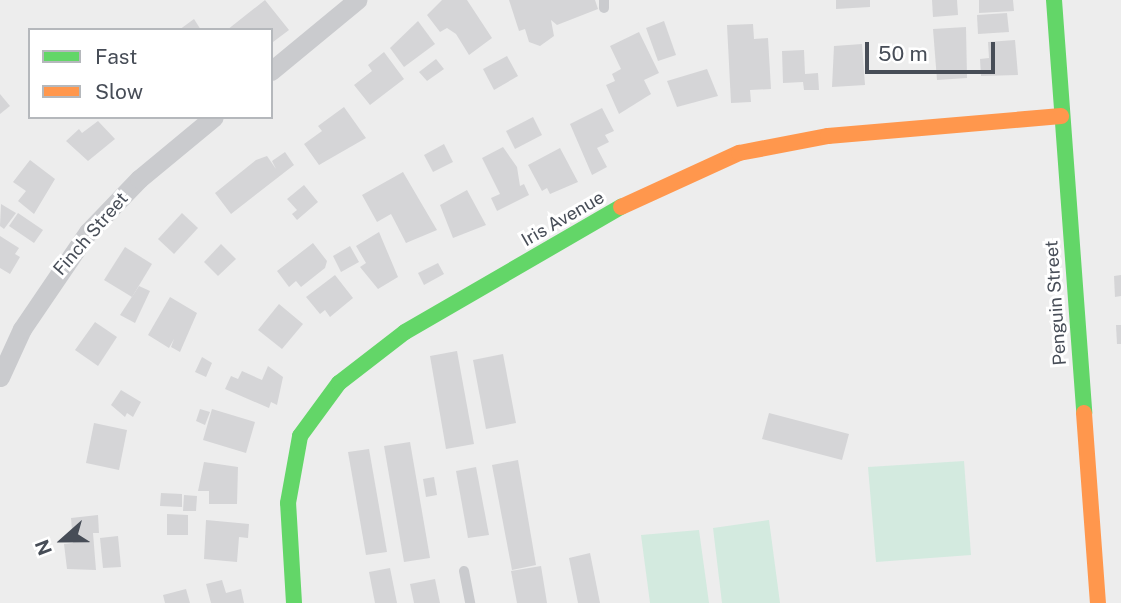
<!DOCTYPE html>
<style>
body{margin:0}
#map{position:relative;width:1121px;height:603px;overflow:hidden;background:#ededed;font-family:"Public Sans",sans-serif}
div>[style]{position:absolute}
[style*='--x']{left:calc(var(--x)*1px);top:calc(var(--y)*1px);width:calc(var(--w)*1px);rotate:calc(var(--a)*1deg)}
.green>*{inset:0;background:#d3eadf}
.building>*{inset:0;background:#d5d5d7}
.lane>*{height:10px;margin:-5px;padding:0 5px;transform-origin:5px;border-radius:5px;background:#cacbce}
.street>*{height:19px;margin:-9.5px;padding:0 9.5px;transform-origin:9.5px;border-radius:9.5px;background:#cacbce}
.fast>*{height:16px;margin:-8px;padding:0 8px;transform-origin:8px;border-radius:8px;background:#63d668}
.slow>*{height:16px;margin:-8px;padding:0 8px;transform-origin:8px;border-radius:8px;background:#ff974d}
span{translate:-50% -50%;white-space:nowrap;text-align:center;line-height:1.15;-webkit-text-stroke:6px #fff;paint-order:stroke}
.street-label{font-size:18px;color:#474d57}
.legend{position:absolute;left:28px;top:28px;width:245px;height:91px;box-sizing:border-box;background:#fff;border:2px solid #b5b8bc;margin:0;padding:9px 12px;list-style:none;font-size:21px;color:#474d57}
.legend li{display:flex;align-items:center;gap:14px;height:35px}
.legend b{width:35px;border:2px solid #b5b8bc}
.north{position:absolute;left:28px;top:505px;width:70px;height:70px;-webkit-text-stroke:5px #fff;paint-order:stroke;rotate:249deg;font-size:19px;font-weight:700;line-height:28px;text-align:center;color:#474d57}
.north::after{content:'';display:block;margin:auto;width:24px;height:32px;background:#474d57;clip-path:polygon(50% 0,100% 100%,50% 72%,0 100%)}
.scale{position:absolute;left:865px;top:42px;width:130px;height:32px;box-sizing:border-box;border:4px solid #474d57;border-top:0;padding-left:9px;font-size:21px;line-height:24px;white-space:nowrap;color:#474d57;-webkit-text-stroke:5px #fff;paint-order:stroke}
</style>
<div id="map">
<div class="green">
<i style="clip-path:polygon(964px 461px,971px 555px,876px 562px,868px 467px)"></i>
<i style="clip-path:polygon(769px 520px,780px 603px,722px 603px,713px 528px)"></i>
<i style="clip-path:polygon(699px 530px,709px 603px,650px 603px,641px 535px)"></i>
</div>
<div class="building">
<i style="clip-path:polygon(265px 0,289px 30px,273px 42px,271px 30px,227px 30px)"></i>
<i style="clip-path:polygon(442px 0,467px 0,492px 38px,469px 55px,456px 34px,447px 28px,440px 32px,427px 15px)"></i>
<i style="clip-path:polygon(509px 0,595px 0,598px 9px,557px 25px,551px 20px,554px 36px,540px 46px,529px 42px,525px 29px,519px 31px)"></i>
<i style="clip-path:polygon(836px 0,870px 0,870px 7px,836px 9px)"></i>
<i style="clip-path:polygon(932px 0,957px 0,958px 15px,933px 17px)"></i>
<i style="clip-path:polygon(979px 0,1013px 0,1014px 11px,979px 13px)"></i>
<i style="clip-path:polygon(1007px 13px,1009px 32px,978px 34px,977px 15px)"></i>
<i style="clip-path:polygon(194px 19px,201px 30px,179px 30px)"></i>
<i style="clip-path:polygon(418px 21px,435px 44px,404px 67px,390px 48px)"></i>
<i style="clip-path:polygon(664px 21px,676px 55px,658px 61px,646px 28px)"></i>
<i style="clip-path:polygon(753px 24px,754px 39px,768px 38px,771px 89px,750px 90px,751px 102px,731px 103px,727px 25px)"></i>
<i style="clip-path:polygon(966px 27px,967px 78px,937px 80px,933px 29px)"></i>
<i style="clip-path:polygon(639px 32px,659px 73px,644px 80px,651px 94px,619px 114px,606px 85px,615px 81px,612px 74px,621px 69px,610px 46px)"></i>
<i style="clip-path:polygon(1015px 40px,1018px 75px,981px 76px,980px 59px,989px 58px,988px 42px)"></i>
<i style="clip-path:polygon(862px 44px,865px 85px,832px 87px,834px 46px)"></i>
<i style="clip-path:polygon(804px 50px,805px 74px,818px 73px,819px 90px,804px 90px,803px 82px,783px 83px,782px 51px)"></i>
<i style="clip-path:polygon(384px 52px,404px 79px,370px 105px,354px 85px,372px 71px,368px 65px)"></i>
<i style="clip-path:polygon(507px 56px,518px 76px,494px 90px,483px 69px)"></i>
<i style="clip-path:polygon(436px 59px,444px 69px,427px 81px,419px 72px)"></i>
<i style="clip-path:polygon(707px 69px,718px 96px,677px 107px,667px 81px)"></i>
<i style="clip-path:polygon(0 94px,10px 106px,0 114px)"></i>
<i style="clip-path:polygon(344px 107px,366px 138px,319px 165px,304px 144px,322px 131px,318px 126px)"></i>
<i style="clip-path:polygon(602px 108px,614px 131px,605px 135px,609px 142px,597px 148px,607px 167px,592px 175px,570px 124px)"></i>
<i style="clip-path:polygon(533px 117px,542px 135px,515px 149px,506px 131px)"></i>
<i style="clip-path:polygon(98px 121px,115px 139px,88px 161px,66px 141px,79px 129px,82px 133px)"></i>
<i style="clip-path:polygon(444px 144px,453px 162px,433px 172px,424px 155px)"></i>
<i style="clip-path:polygon(503px 147px,517px 167px,520px 186px,524px 184px,529px 195px,497px 211px,491px 198px,500px 194px,482px 158px)"></i>
<i style="clip-path:polygon(560px 148px,578px 182px,550px 194px,547px 188px,542px 191px,528px 165px)"></i>
<i style="clip-path:polygon(285px 152px,294px 165px,231px 214px,215px 193px,256px 160px,267px 156px,276px 169px,272px 161px)"></i>
<i style="clip-path:polygon(30px 160px,55px 179px,34px 214px,18px 201px,26px 191px,13px 182px)"></i>
<i style="clip-path:polygon(403px 172px,437px 230px,406px 243px,391px 214px,377px 222px,362px 195px)"></i>
<i style="clip-path:polygon(304px 185px,318px 202px,297px 220px,292px 214px,297px 210px,287px 199px)"></i>
<i style="clip-path:polygon(467px 190px,486px 225px,453px 238px,440px 205px)"></i>
<i style="clip-path:polygon(1px 204px,16px 213px,4px 229px,0 226px)"></i>
<i style="clip-path:polygon(18px 213px,43px 230px,34px 243px,9px 226px)"></i>
<i style="clip-path:polygon(182px 213px,198px 228px,174px 254px,158px 239px)"></i>
<i style="clip-path:polygon(379px 232px,398px 277px,378px 289px,360px 267px,366px 263px,356px 246px)"></i>
<i style="clip-path:polygon(0 236px,19px 248px,15px 254px,20px 257px,10px 274px,0 268px)"></i>
<i style="clip-path:polygon(313px 243px,327px 261px,325px 268px,301px 287px,296px 281px,289px 287px,277px 271px)"></i>
<i style="clip-path:polygon(221px 244px,236px 259px,218px 276px,204px 262px)"></i>
<i style="clip-path:polygon(350px 246px,359px 262px,341px 272px,333px 256px)"></i>
<i style="clip-path:polygon(125px 247px,152px 264px,132px 297px,104px 280px)"></i>
<i style="clip-path:polygon(438px 263px,444px 274px,424px 285px,418px 273px)"></i>
<i style="clip-path:polygon(335px 275px,353px 298px,330px 317px,325px 310px,320px 314px,306px 297px)"></i>
<i style="clip-path:polygon(1121px 275px,1121px 296px,1115px 297px,1114px 276px)"></i>
<i style="clip-path:polygon(139px 286px,150px 291px,135px 323px,120px 315px)"></i>
<i style="clip-path:polygon(170px 297px,197px 313px,180px 352px,171px 347px,174px 339px,169px 348px,148px 335px)"></i>
<i style="clip-path:polygon(279px 304px,303px 324px,282px 349px,258px 330px)"></i>
<i style="clip-path:polygon(95px 322px,117px 337px,98px 366px,75px 350px)"></i>
<i style="clip-path:polygon(1116px 325px,1121px 325px,1121px 344px,1117px 344px)"></i>
<i style="clip-path:polygon(457px 351px,474px 444px,446px 449px,430px 356px)"></i>
<i style="clip-path:polygon(503px 354px,516px 423px,486px 429px,473px 360px)"></i>
<i style="clip-path:polygon(202px 357px,212px 363px,206px 377px,195px 372px)"></i>
<i style="clip-path:polygon(268px 366px,283px 377px,277px 405px,271px 402px,269px 408px,225px 389px,231px 376px,238px 379px,242px 371px,262px 380px)"></i>
<i style="clip-path:polygon(121px 390px,141px 402px,133px 417px,127px 413px,125px 417px,111px 405px)"></i>
<i style="clip-path:polygon(200px 409px,210px 412px,205px 425px,196px 421px)"></i>
<i style="clip-path:polygon(212px 409px,255px 422px,246px 453px,203px 440px)"></i>
<i style="clip-path:polygon(769px 413px,849px 434px,842px 460px,762px 439px)"></i>
<i style="clip-path:polygon(94px 423px,127px 430px,119px 470px,86px 463px)"></i>
<i style="clip-path:polygon(410px 442px,430px 558px,404px 562px,384px 446px)"></i>
<i style="clip-path:polygon(369px 449px,387px 552px,366px 555px,348px 452px)"></i>
<i style="clip-path:polygon(518px 460px,536px 565px,512px 570px,492px 465px)"></i>
<i style="clip-path:polygon(204px 462px,238px 467px,237px 504px,209px 504px,209px 491px,198px 491px)"></i>
<i style="clip-path:polygon(476px 467px,489px 535px,468px 538px,456px 471px)"></i>
<i style="clip-path:polygon(434px 477px,437px 495px,426px 497px,423px 479px)"></i>
<i style="clip-path:polygon(161px 493px,182px 494px,182px 507px,160px 506px)"></i>
<i style="clip-path:polygon(184px 495px,197px 496px,196px 511px,183px 511px)"></i>
<i style="clip-path:polygon(167px 514px,188px 515px,188px 535px,167px 535px)"></i>
<i style="clip-path:polygon(98px 515px,99px 533px,93px 533px,96px 570px,67px 569px,64px 544px,73px 543px,71px 518px)"></i>
<i style="clip-path:polygon(206px 520px,249px 524px,248px 538px,239px 537px,237px 562px,204px 559px)"></i>
<i style="clip-path:polygon(118px 536px,121px 567px,103px 568px,100px 538px)"></i>
<i style="clip-path:polygon(590px 553px,600px 603px,578px 603px,569px 558px)"></i>
<i style="clip-path:polygon(541px 566px,547px 603px,517px 603px,511px 571px)"></i>
<i style="clip-path:polygon(390px 568px,397px 603px,375px 603px,369px 572px)"></i>
<i style="clip-path:polygon(435px 579px,440px 603px,414px 603px,410px 584px)"></i>
<i style="clip-path:polygon(222px 580px,226px 593px,241px 589px,244px 603px,211px 603px,206px 584px)"></i>
<i style="clip-path:polygon(186px 589px,190px 603px,165px 603px,163px 595px)"></i>
</div>
<div class="lane">
<i style="--x:604;--y:0;--w:8;--a:90"></i>
<i style="--x:464;--y:571;--w:33;--a:79"></i>
</div>
<div class="street">
<i style="--x:271;--y:71;--w:112;--a:-39.5"></i>
<i style="--x:0;--y:377;--w:53;--a:-65.4"></i>
<i style="--x:22;--y:329;--w:117;--a:-55.8"></i>
<i style="--x:88;--y:232;--w:74;--a:-46.1"></i>
<i style="--x:139;--y:179;--w:97;--a:-39.6"></i>
</div>
<div class="fast">
<i style="--x:1054;--y:0;--w:414;--a:85.8"></i>
<i style="--x:294;--y:603;--w:100;--a:-93.4"></i>
<i style="--x:288;--y:503;--w:68;--a:-79.8"></i>
<i style="--x:300;--y:436;--w:66;--a:-53.7"></i>
<i style="--x:339;--y:383;--w:83;--a:-37.7"></i>
<i style="--x:405;--y:332;--w:250;--a:-30.1"></i>
</div>
<div class="slow">
<i style="--x:621;--y:207;--w:130;--a:-24.6"></i>
<i style="--x:739;--y:153;--w:91;--a:-10.8"></i>
<i style="--x:828;--y:136;--w:234;--a:-4.9"></i>
<i style="--x:1084;--y:413;--w:191;--a:85.8"></i>
</div>
<div class="street-label">
<span style="left:563px;top:219px;rotate:-30deg">Iris Avenue</span>
<span style="left:91px;top:234px;rotate:-49deg">Finch Street</span>
<span style="left:1056px;top:303px;rotate:-94deg">Penguin Street</span>
</div>
<ul class="legend">
<li><b style="height:9px;background:#63d668"></b>Fast</li>
<li><b style="height:9px;background:#ff974d"></b>Slow</li>
</ul>
<div class="north">N</div>
<div class="scale">50 m</div>
</div>
